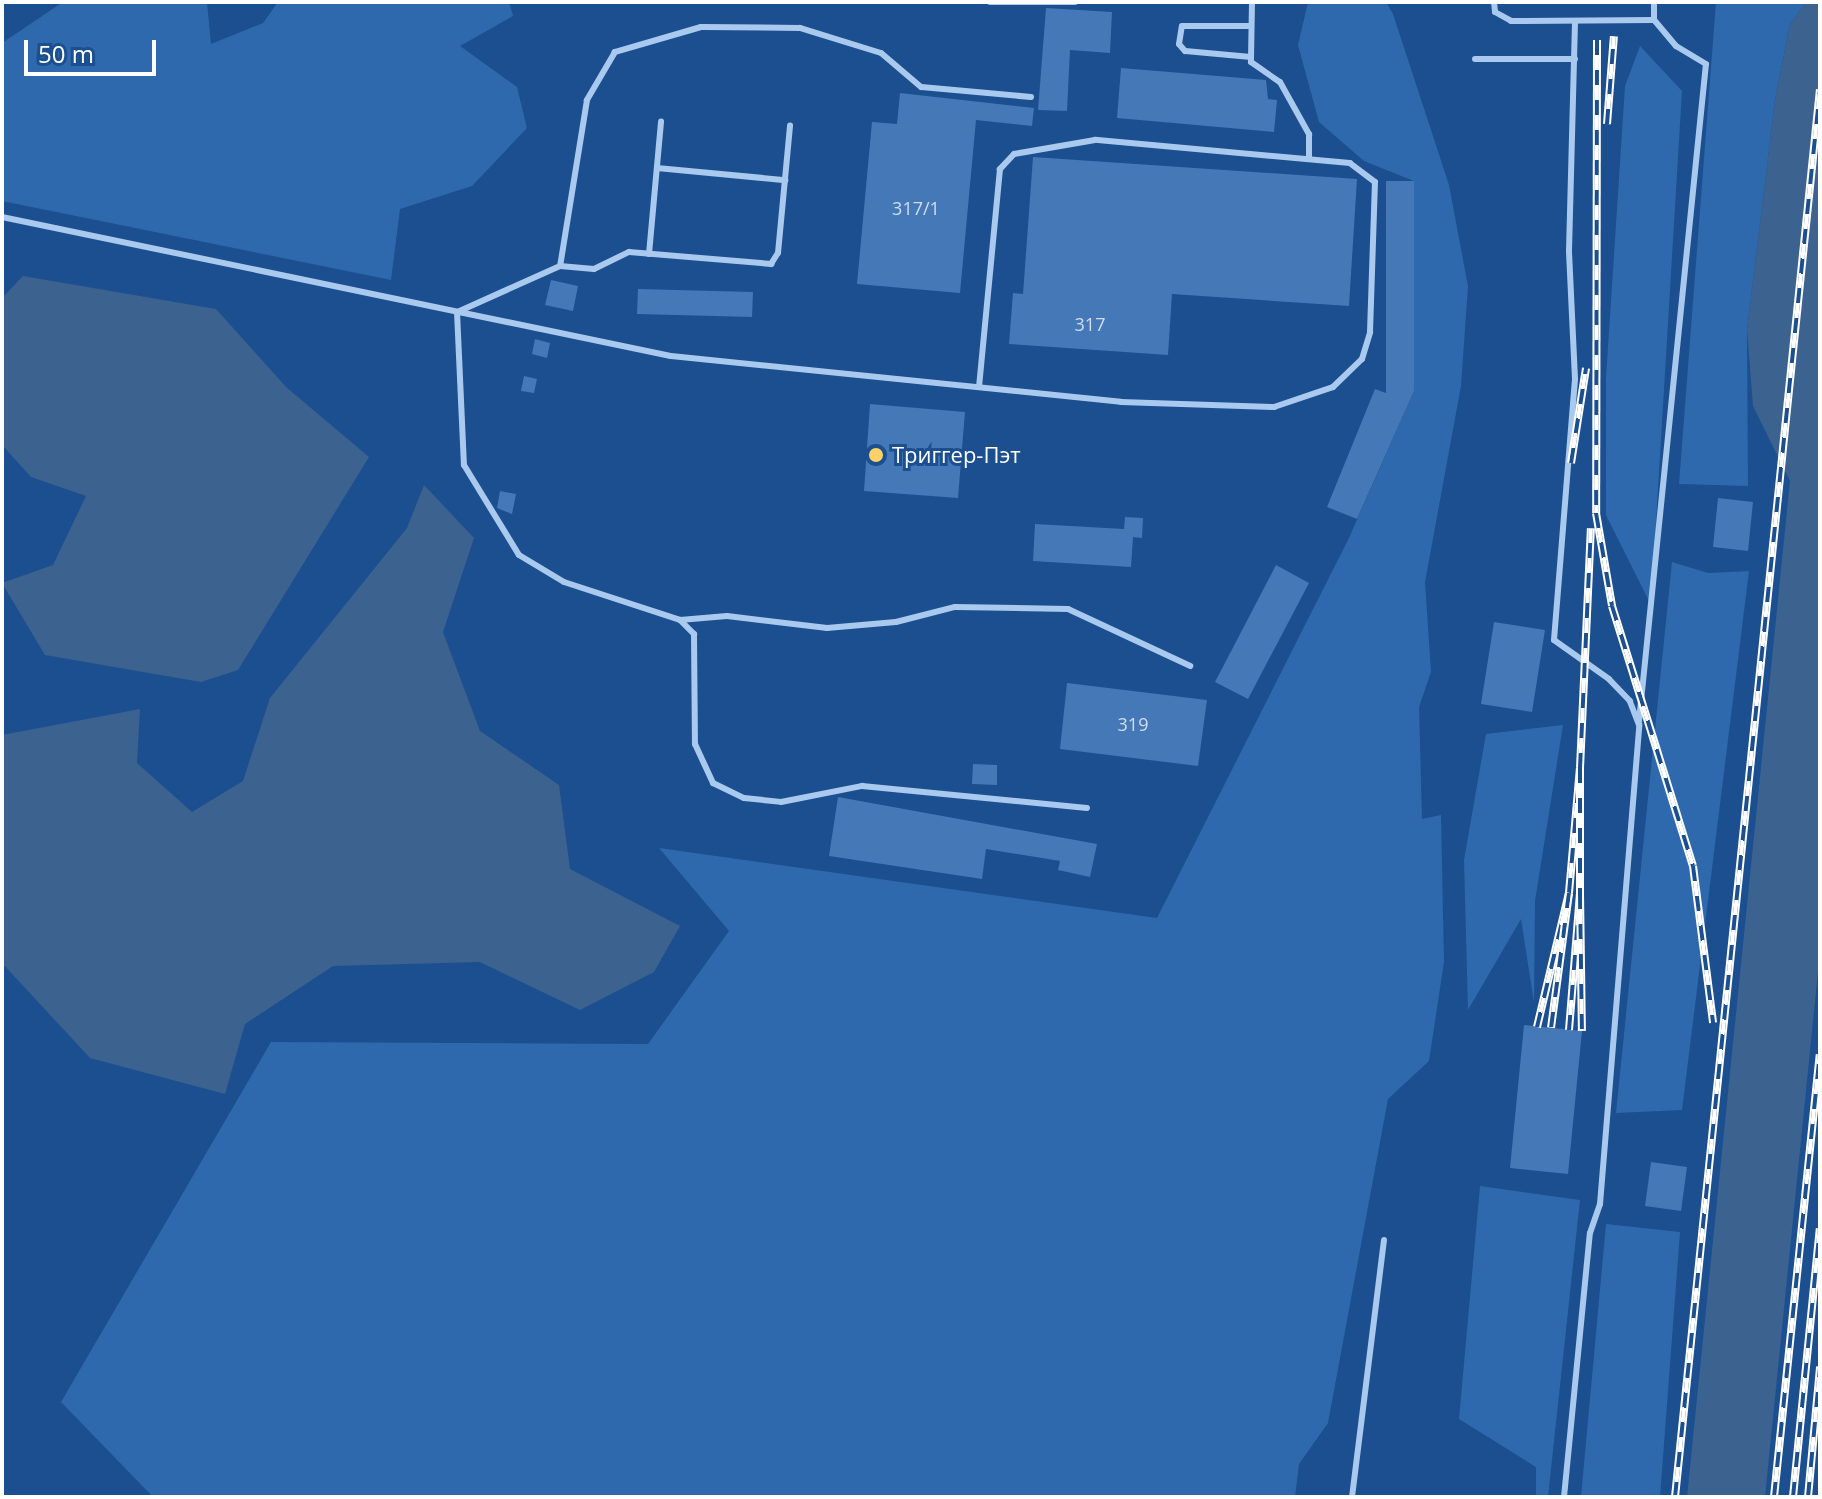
<!DOCTYPE html>
<meta charset="utf-8">
<style>
body{margin:0}
#map{position:relative;width:1822px;height:1499px;overflow:hidden;background:#1b4f8f;font-family:"Open Sans",sans-serif}
div>[style]{position:absolute}
[style*='--x']{left:calc(var(--x)*1px);top:calc(var(--y)*1px);width:calc(var(--w)*1px);rotate:calc(var(--a)*1deg)}
.green>*{inset:0;background:#2e69ad}
.water>*{inset:0;background:#3c6290}
.building>*{inset:0;background:#4478b7}
.lane>*{height:6px;margin:-3px;padding:0 3px;transform-origin:3px;border-radius:3px;background:#a9c9ee}
.rail>*{height:8px;margin-top:-4px;transform-origin:0;background:repeating-linear-gradient(90deg,#1b4f8f 0 15px,#fff 0 30px);box-sizing:border-box;border-block:2px solid #fff}
.dots>*{width:22px;height:22px;translate:-50% -50%;box-sizing:border-box;border:4px solid #1b4f8f;border-radius:50%}
span{translate:-50% -50%;white-space:nowrap;text-align:center;line-height:1.15;-webkit-text-stroke:6px #1b4f8f;paint-order:stroke}
.number-label{font-size:18px;color:#d0dded}
.number-label span{-webkit-text-stroke-width:0}
.poi-label{font-size:22px;color:#fff}
.left{translate:0 -50%;text-align:left}
.frame{position:absolute;inset:0;border:4px solid #fff;pointer-events:none}
.scale{position:absolute;left:24px;top:40px;width:132px;height:36px;box-sizing:border-box;border:4px solid #fff;border-top:0;padding-left:10px;font-size:24px;line-height:28px;white-space:nowrap;color:#fff;-webkit-text-stroke:6px #1b4f8f;paint-order:stroke}
</style>
<div id="map">
<div class="green">
<i style="clip-path:polygon(63px 2px,207px 2px,211px 44px,263px 23px,278px 2px,509px 2px,513px 16px,460px 46px,517px 87px,527px 128px,472px 186px,400px 209px,391px 280px,2px 201px,2px 43px)"></i>
<i style="clip-path:polygon(1308px 2px,1386px 2px,1393px 14px,1449px 185px,1468px 286px,1461px 386px,1425px 582px,1431px 672px,1419px 707px,1422px 819px,1441px 815px,1444px 962px,1429px 1061px,1388px 1099px,1328px 1423px,1299px 1464px,1295px 1497px,153px 1497px,61px 1402px,271px 1042px,648px 1044px,729px 931px,659px 848px,1157px 918px,1348px 540px,1414px 391px,1414px 181px,1364px 161px,1319px 122px,1298px 45px)"></i>
<i style="clip-path:polygon(1716px 2px,1806px 2px,1790px 24px,1775px 100px,1747px 330px,1748px 486px,1679px 484px)"></i>
<i style="clip-path:polygon(1640px 46px,1682px 91px,1651px 605px,1606px 515px,1606px 378px,1625px 86px)"></i>
<i style="clip-path:polygon(1672px 562px,1708px 573px,1749px 571px,1682px 1110px,1616px 1113px)"></i>
<i style="clip-path:polygon(1563px 725px,1535px 901px,1534px 1003px,1521px 919px,1468px 1010px,1464px 860px,1486px 734px)"></i>
<i style="clip-path:polygon(1480px 1186px,1580px 1200px,1548px 1497px,1536px 1497px,1536px 1467px,1459px 1419px)"></i>
<i style="clip-path:polygon(1606px 1224px,1680px 1232px,1660px 1497px,1581px 1497px)"></i>
</div>
<div class="water">
<i style="clip-path:polygon(1806px 2px,1820px 2px,1820px 952px,1765px 1497px,1687px 1497px,1790px 481px,1753px 406px,1747px 329px,1775px 100px,1790px 24px)"></i>
<i style="clip-path:polygon(23px 276px,216px 309px,286px 387px,369px 457px,238px 670px,201px 682px,45px 655px,2px 583px,53px 565px,86px 496px,31px 477px,2px 445px,2px 298px)"></i>
<i style="clip-path:polygon(424px 485px,474px 538px,443px 632px,480px 731px,559px 785px,570px 869px,680px 926px,654px 972px,580px 1010px,480px 962px,333px 966px,245px 1024px,225px 1094px,90px 1058px,2px 963px,2px 735px,140px 709px,137px 763px,192px 812px,243px 781px,270px 698px,407px 528px)"></i>
</div>
<div class="building">
<i style="clip-path:polygon(1046px 8px,1112px 12px,1110px 53px,1070px 50px,1067px 111px,1038px 110px)"></i>
<i style="clip-path:polygon(1121px 68px,1266px 80px,1268px 99px,1277px 100px,1274px 132px,1117px 118px)"></i>
<i style="clip-path:polygon(900px 93px,1034px 108px,1032px 126px,976px 120px,960px 293px,857px 284px,872px 122px,897px 124px)"></i>
<i style="clip-path:polygon(1033px 157px,1357px 179px,1349px 306px,1172px 294px,1168px 355px,1009px 344px,1013px 293px,1023px 294px)"></i>
<i style="clip-path:polygon(1386px 181px,1414px 181px,1414px 391px,1357px 519px,1327px 507px,1375px 389px,1386px 393px)"></i>
<i style="clip-path:polygon(551px 280px,578px 286px,573px 311px,545px 305px)"></i>
<i style="clip-path:polygon(638px 289px,753px 292px,752px 317px,637px 314px)"></i>
<i style="clip-path:polygon(535px 339px,550px 343px,547px 358px,532px 354px)"></i>
<i style="clip-path:polygon(524px 376px,537px 379px,534px 393px,521px 391px)"></i>
<i style="clip-path:polygon(870px 404px,965px 412px,958px 498px,864px 491px)"></i>
<i style="clip-path:polygon(500px 491px,516px 494px,512px 514px,497px 508px)"></i>
<i style="clip-path:polygon(1718px 498px,1753px 502px,1748px 551px,1713px 547px)"></i>
<i style="clip-path:polygon(1125px 517px,1143px 518px,1142px 538px,1133px 537px,1131px 567px,1033px 561px,1035px 524px,1124px 529px)"></i>
<i style="clip-path:polygon(1276px 565px,1309px 583px,1248px 699px,1215px 682px)"></i>
<i style="clip-path:polygon(1494px 622px,1545px 630px,1532px 712px,1481px 704px)"></i>
<i style="clip-path:polygon(1067px 683px,1207px 700px,1198px 766px,1060px 749px)"></i>
<i style="clip-path:polygon(973px 764px,997px 765px,997px 785px,972px 784px)"></i>
<i style="clip-path:polygon(838px 797px,1097px 844px,1090px 877px,1058px 870px,1060px 861px,986px 849px,982px 879px,829px 856px)"></i>
<i style="clip-path:polygon(1524px 1025px,1582px 1031px,1568px 1174px,1510px 1168px)"></i>
<i style="clip-path:polygon(1651px 1162px,1687px 1167px,1681px 1211px,1645px 1206px)"></i>
</div>
<div class="lane">
<i style="--x:990;--y:2;--w:85;--a:0"></i>
<i style="--x:1252;--y:2;--w:60;--a:91"></i>
<i style="--x:1251;--y:62;--w:35;--a:35"></i>
<i style="--x:1280;--y:82;--w:60;--a:60.9"></i>
<i style="--x:1309;--y:134;--w:25;--a:90"></i>
<i style="--x:1494;--y:2;--w:10;--a:84"></i>
<i style="--x:1495;--y:12;--w:18;--a:29"></i>
<i style="--x:1511;--y:21;--w:143;--a:-0.4"></i>
<i style="--x:1654;--y:20;--w:18;--a:-90"></i>
<i style="--x:1251;--y:57;--w:66;--a:-174.8"></i>
<i style="--x:1185;--y:51;--w:9;--a:-131"></i>
<i style="--x:1179;--y:44;--w:18;--a:-81"></i>
<i style="--x:1182;--y:26;--w:69;--a:0"></i>
<i style="--x:1475;--y:59;--w:100;--a:0"></i>
<i style="--x:1031;--y:97;--w:110;--a:-174.8"></i>
<i style="--x:921;--y:87;--w:52;--a:-139.6"></i>
<i style="--x:881;--y:53;--w:85;--a:-162.8"></i>
<i style="--x:800;--y:28;--w:99;--a:-179.4"></i>
<i style="--x:701;--y:27;--w:90;--a:163.8"></i>
<i style="--x:615;--y:52;--w:56;--a:120.3"></i>
<i style="--x:587;--y:100;--w:168;--a:99.2"></i>
<i style="--x:560;--y:266;--w:113;--a:155.9"></i>
<i style="--x:457;--y:312;--w:153;--a:87.4"></i>
<i style="--x:464;--y:465;--w:105;--a:58.6"></i>
<i style="--x:519;--y:555;--w:52;--a:31"></i>
<i style="--x:564;--y:582;--w:122;--a:18.1"></i>
<i style="--x:680;--y:620;--w:20;--a:45"></i>
<i style="--x:694;--y:634;--w:110;--a:89.5"></i>
<i style="--x:695;--y:744;--w:43;--a:65.2"></i>
<i style="--x:713;--y:783;--w:34;--a:26"></i>
<i style="--x:744;--y:798;--w:37;--a:6"></i>
<i style="--x:781;--y:802;--w:83;--a:-11.2"></i>
<i style="--x:862;--y:786;--w:226;--a:5.6"></i>
<i style="--x:657;--y:168;--w:129;--a:5.4"></i>
<i style="--x:2;--y:217;--w:683;--a:11.74"></i>
<i style="--x:671;--y:356;--w:452;--a:5.8"></i>
<i style="--x:1121;--y:402;--w:153;--a:1.9"></i>
<i style="--x:1274;--y:407;--w:62;--a:-18.7"></i>
<i style="--x:1333;--y:387;--w:40;--a:-44"></i>
<i style="--x:1362;--y:359;--w:28;--a:-73"></i>
<i style="--x:1370;--y:332;--w:150;--a:-88.1"></i>
<i style="--x:1375;--y:182;--w:31;--a:-143"></i>
<i style="--x:1350;--y:163;--w:256;--a:-174.8"></i>
<i style="--x:1095;--y:140;--w:82;--a:170.2"></i>
<i style="--x:1014;--y:154;--w:21;--a:133"></i>
<i style="--x:1000;--y:169;--w:219;--a:95.5"></i>
<i style="--x:649;--y:254;--w:133;--a:-84.8"></i>
<i style="--x:560;--y:266;--w:34;--a:5"></i>
<i style="--x:594;--y:269;--w:39;--a:-26"></i>
<i style="--x:629;--y:252;--w:143;--a:4.8"></i>
<i style="--x:771;--y:264;--w:13;--a:-58"></i>
<i style="--x:778;--y:253;--w:128;--a:-84.6"></i>
<i style="--x:680;--y:620;--w:47;--a:-4.9"></i>
<i style="--x:727;--y:616;--w:101;--a:6.8"></i>
<i style="--x:827;--y:628;--w:69;--a:-5"></i>
<i style="--x:896;--y:622;--w:61;--a:-14.3"></i>
<i style="--x:955;--y:607;--w:113;--a:1"></i>
<i style="--x:1068;--y:609;--w:135;--a:25"></i>
<i style="--x:1639;--y:721;--w:660;--a:-84.18"></i>
<i style="--x:1706;--y:64;--w:35;--a:-149"></i>
<i style="--x:1676;--y:46;--w:34;--a:-130"></i>
<i style="--x:1352;--y:1497;--w:259;--a:-82.9"></i>
<i style="--x:1564;--y:1497;--w:265;--a:-84.4"></i>
<i style="--x:1590;--y:1233;--w:31;--a:-71"></i>
<i style="--x:1600;--y:1204;--w:481;--a:-85.3"></i>
<i style="--x:1639;--y:725;--w:26;--a:-111"></i>
<i style="--x:1630;--y:701;--w:30;--a:-134"></i>
<i style="--x:1609;--y:679;--w:67;--a:-144.7"></i>
<i style="--x:1554;--y:640;--w:262;--a:-85.4"></i>
<i style="--x:1575;--y:379;--w:128;--a:-92.7"></i>
<i style="--x:1569;--y:251;--w:230;--a:-88.5"></i>
</div>
<div class="rail">
<i style="--x:1597;--y:40;--w:473;--a:90.1"></i>
<i style="--x:1596;--y:513;--w:94;--a:80.2"></i>
<i style="--x:1612;--y:606;--w:272;--a:72.7"></i>
<i style="--x:1693;--y:866;--w:158;--a:82.7"></i>
<i style="--x:1607;--y:124;--w:88;--a:-85.5"></i>
<i style="--x:1571;--y:463;--w:96;--a:-81"></i>
<i style="--x:1580;--y:768;--w:240;--a:-87.4"></i>
<i style="--x:1569;--y:893;--w:125;--a:-85"></i>
<i style="--x:1580;--y:768;--w:126;--a:90"></i>
<i style="--x:1537;--y:1027;--w:138;--a:-76.6"></i>
<i style="--x:1569;--y:893;--w:136;--a:97.6"></i>
<i style="--x:1569;--y:1030;--w:136;--a:-85.4"></i>
<i style="--x:1580;--y:894;--w:137;--a:89.2"></i>
<i style="--x:1675;--y:1497;--w:1415;--a:-84.12"></i>
<i style="--x:1774;--y:1497;--w:445;--a:-84.1"></i>
<i style="--x:1793;--y:1497;--w:270;--a:-84.3"></i>
<i style="--x:1808;--y:1497;--w:131;--a:-84.7"></i>
</div>
<div class="dots">
<i style="left:876px;top:455px;background:#ffd166"></i>
</div>
<div class="number-label">
<span style="left:916px;top:208px">317/1</span>
<span style="left:1090px;top:324px">317</span>
<span style="left:1133px;top:724px">319</span>
</div>
<div class="poi-label">
<span class="left" style="left:892px;top:455px">Триггер-Пэт</span>
</div>
<div class="frame"></div>
<div class="scale">50 m</div>
</div>
